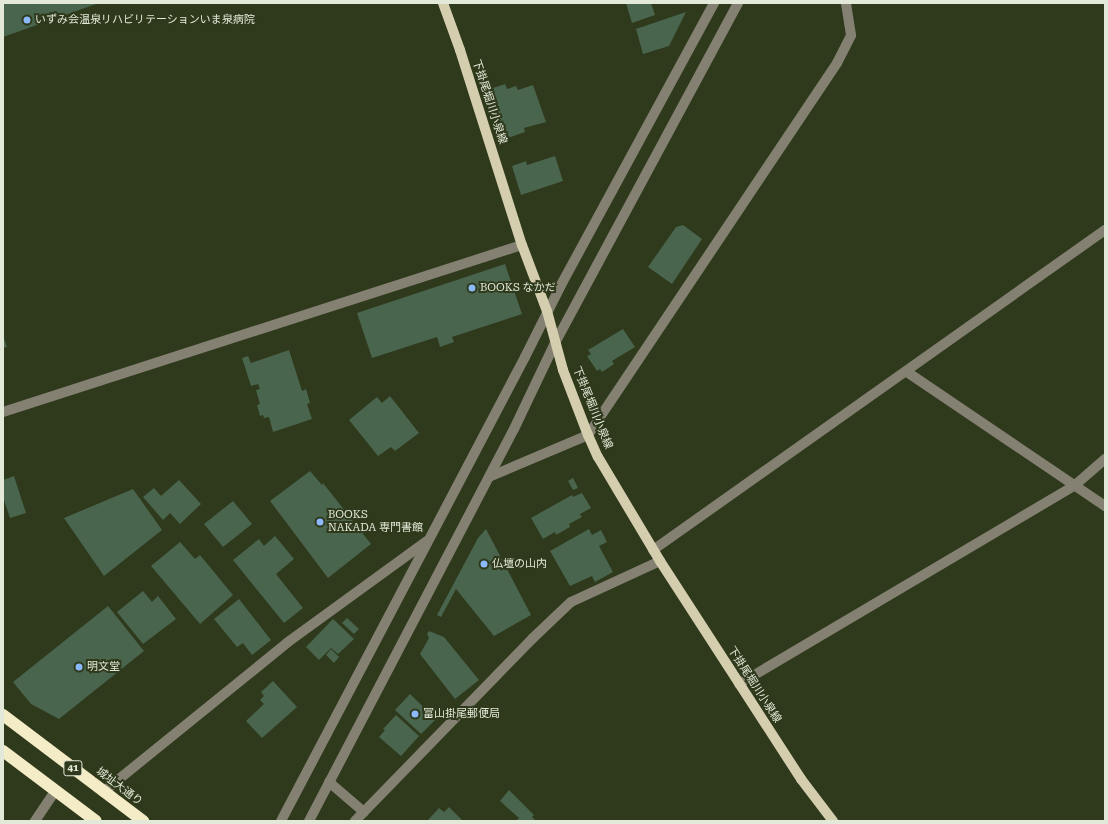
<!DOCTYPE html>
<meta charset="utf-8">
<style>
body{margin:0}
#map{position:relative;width:1108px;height:824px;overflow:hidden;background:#2f391b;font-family:"Roboto Serif","Noto Sans JP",serif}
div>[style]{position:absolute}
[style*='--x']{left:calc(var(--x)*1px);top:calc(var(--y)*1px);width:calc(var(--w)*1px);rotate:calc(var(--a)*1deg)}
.building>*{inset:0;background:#49654e}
.minor>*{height:10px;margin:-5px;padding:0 5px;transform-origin:5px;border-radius:5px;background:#848172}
.major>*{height:10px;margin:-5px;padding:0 5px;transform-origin:5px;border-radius:5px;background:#d4ceaf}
.highway>*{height:12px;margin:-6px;padding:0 6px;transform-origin:6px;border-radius:6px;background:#f4ecc7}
.dots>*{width:11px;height:11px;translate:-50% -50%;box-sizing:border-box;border:2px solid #2f391b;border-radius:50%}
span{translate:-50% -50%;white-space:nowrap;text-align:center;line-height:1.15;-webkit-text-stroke:4px #2f391b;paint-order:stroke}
.shield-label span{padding:1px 3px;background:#2f391b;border:1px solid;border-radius:3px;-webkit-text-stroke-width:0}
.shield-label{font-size:10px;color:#e3e9d8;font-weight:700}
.poi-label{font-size:11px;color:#e3e9d8}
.left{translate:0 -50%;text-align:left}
.street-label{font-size:11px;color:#e3e9d8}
.frame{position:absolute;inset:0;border:4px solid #e3e9d8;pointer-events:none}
</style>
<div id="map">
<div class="building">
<i style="clip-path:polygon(3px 3px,99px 3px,3px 37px)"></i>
<i style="clip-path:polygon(626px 3px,651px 3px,655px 15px,632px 23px)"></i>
<i style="clip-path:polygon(686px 12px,669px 46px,643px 54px,636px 29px)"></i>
<i style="clip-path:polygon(505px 84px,507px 89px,516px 86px,518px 90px,533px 85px,546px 122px,524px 128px,525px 132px,505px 139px,490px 89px)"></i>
<i style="clip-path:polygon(555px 156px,563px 181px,521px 195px,512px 166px,526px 161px,527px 165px)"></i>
<i style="clip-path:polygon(683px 225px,702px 239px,672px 284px,648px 267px,676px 227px)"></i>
<i style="clip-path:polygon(505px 264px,522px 314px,452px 337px,454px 342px,440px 347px,437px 337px,372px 358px,357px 313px)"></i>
<i style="clip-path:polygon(623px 329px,635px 347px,612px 361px,614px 364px,602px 372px,600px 369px,597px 371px,587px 356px,591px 354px,588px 350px)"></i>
<i style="clip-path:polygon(3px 335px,7px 347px,3px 348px)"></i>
<i style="clip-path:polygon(289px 350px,302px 391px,306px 389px,310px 403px,307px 404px,312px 419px,273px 432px,269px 417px,264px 418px,263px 415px,260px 416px,257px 405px,260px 404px,256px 390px,260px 389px,258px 384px,251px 386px,242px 358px,248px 356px,251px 363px)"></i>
<i style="clip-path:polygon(390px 396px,419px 433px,395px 451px,391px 447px,378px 456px,349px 420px,377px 397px,382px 403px)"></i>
<i style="clip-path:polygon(310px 471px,322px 485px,323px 483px,371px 544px,328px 578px,270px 501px)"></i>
<i style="clip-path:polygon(14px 476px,26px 513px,10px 518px,3px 497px,3px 480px)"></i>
<i style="clip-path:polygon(573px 478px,578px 488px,573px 490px,568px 481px)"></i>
<i style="clip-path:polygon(179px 480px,201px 504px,180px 524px,170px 513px,163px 520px,143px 497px,154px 488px,161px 496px)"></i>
<i style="clip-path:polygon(133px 489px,162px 530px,104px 576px,64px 518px)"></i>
<i style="clip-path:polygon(582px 493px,591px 508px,580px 514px,582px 517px,569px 524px,570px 527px,556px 535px,555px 532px,543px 539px,531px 518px,572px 495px,573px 497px)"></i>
<i style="clip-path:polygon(233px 501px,252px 524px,223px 547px,204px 524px)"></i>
<i style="clip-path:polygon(486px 529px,531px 615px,494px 636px,456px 589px,441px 617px,437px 615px,478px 538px)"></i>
<i style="clip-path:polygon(589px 529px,592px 535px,601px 530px,607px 542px,599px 546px,613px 572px,595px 582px,592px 576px,570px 586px,550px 551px)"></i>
<i style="clip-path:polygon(275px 536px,294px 559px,276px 574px,303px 608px,284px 623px,233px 560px,259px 539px,264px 546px)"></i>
<i style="clip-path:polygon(180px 542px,195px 559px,200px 555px,233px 595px,200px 624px,151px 566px)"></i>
<i style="clip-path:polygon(143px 591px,152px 602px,158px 596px,176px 619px,143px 644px,117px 612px)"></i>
<i style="clip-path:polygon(239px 599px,271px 640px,252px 655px,243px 643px,237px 647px,214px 619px)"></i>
<i style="clip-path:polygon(108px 606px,144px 651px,59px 719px,31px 704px,13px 682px)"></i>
<i style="clip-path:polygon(347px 618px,359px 629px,354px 634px,342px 623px)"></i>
<i style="clip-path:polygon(333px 619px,354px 639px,338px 654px,331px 648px,319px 660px,306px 647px)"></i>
<i style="clip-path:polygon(429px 631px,444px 637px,479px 680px,455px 699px,420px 654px,429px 638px,427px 634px)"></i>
<i style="clip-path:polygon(331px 649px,339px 657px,334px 663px,326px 655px)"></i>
<i style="clip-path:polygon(273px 681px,297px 707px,262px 738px,246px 721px,264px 704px,260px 700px,264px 696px,261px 692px)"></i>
<i style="clip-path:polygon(410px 694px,436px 719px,421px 734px,395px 710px)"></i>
<i style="clip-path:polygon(396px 715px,419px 736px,401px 756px,379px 737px,385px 730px,383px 729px)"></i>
<i style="clip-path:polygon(509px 790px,534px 815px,532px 817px,536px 821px,516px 821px,519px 818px,500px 801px)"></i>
<i style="clip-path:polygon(449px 807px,463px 821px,427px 821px,439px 808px,444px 812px)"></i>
</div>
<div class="minor">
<i style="--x:907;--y:372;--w:239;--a:34.1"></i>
<i style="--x:3;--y:412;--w:545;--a:-17.84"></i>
<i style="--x:489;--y:477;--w:108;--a:-23"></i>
<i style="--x:588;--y:435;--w:448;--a:-56.2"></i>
<i style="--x:837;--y:63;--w:31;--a:-63"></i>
<i style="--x:851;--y:35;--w:32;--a:-99"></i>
<i style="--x:653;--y:550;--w:554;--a:-35.3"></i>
<i style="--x:739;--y:684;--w:389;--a:-30.6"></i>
<i style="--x:1074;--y:486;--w:41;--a:-41.1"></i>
<i style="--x:329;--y:782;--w:46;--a:40.6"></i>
<i style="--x:103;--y:792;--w:238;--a:-39"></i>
<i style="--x:288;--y:642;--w:172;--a:-36"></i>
<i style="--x:35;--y:821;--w:37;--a:-56"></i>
<i style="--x:281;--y:821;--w:524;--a:-62.26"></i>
<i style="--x:525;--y:357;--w:80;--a:-63.4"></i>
<i style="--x:561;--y:285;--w:321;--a:-61.5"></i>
<i style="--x:309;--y:821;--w:442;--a:-62.4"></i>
<i style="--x:514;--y:429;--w:95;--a:-64.5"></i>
<i style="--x:555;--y:343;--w:386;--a:-61.7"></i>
<i style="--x:355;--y:821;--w:255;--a:-45.8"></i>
<i style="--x:533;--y:638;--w:52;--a:-43.5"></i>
<i style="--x:571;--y:602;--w:98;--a:-24.7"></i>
</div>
<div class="major">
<i style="--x:443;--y:3;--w:50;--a:70.1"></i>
<i style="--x:460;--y:50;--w:205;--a:72.4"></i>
<i style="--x:522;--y:245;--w:71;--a:69.3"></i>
<i style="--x:547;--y:311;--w:61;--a:74.8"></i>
<i style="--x:563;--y:370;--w:70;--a:69"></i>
<i style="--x:588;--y:435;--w:24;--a:66"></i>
<i style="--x:598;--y:457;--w:121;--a:59.2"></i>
<i style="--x:660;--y:561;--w:260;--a:57.1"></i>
<i style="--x:801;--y:779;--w:53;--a:52.7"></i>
</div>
<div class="highway">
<i style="--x:3;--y:715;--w:176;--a:37.1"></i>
<i style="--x:3;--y:751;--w:116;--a:37"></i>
</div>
<div class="dots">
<i style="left:27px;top:20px;background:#8bbafc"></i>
<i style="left:472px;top:288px;background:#8bbafc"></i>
<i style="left:320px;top:522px;background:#8bbafc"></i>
<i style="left:484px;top:564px;background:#8bbafc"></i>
<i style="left:79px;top:667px;background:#8bbafc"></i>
<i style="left:415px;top:714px;background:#8bbafc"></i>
</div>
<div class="shield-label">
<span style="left:73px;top:768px">41</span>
</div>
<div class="poi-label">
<span class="left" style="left:35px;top:20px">いずみ会温泉リハビリテーションいま泉病院</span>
<span class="left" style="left:480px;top:288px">BOOKS なかだ</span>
<span class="left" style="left:328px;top:522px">BOOKS<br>NAKADA 専門書館</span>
<span class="left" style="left:492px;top:564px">仏壇の山内</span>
<span class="left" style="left:87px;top:667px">明文堂</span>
<span class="left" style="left:423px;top:714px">富山掛尾郵便局</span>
</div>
<div class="street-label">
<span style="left:489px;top:102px;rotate:72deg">下掛尾堀川小泉線</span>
<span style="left:592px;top:408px;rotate:68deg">下掛尾堀川小泉線</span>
<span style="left:754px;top:685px;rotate:57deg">下掛尾堀川小泉線</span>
<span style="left:119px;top:787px;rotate:37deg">城址大通り</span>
</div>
<div class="frame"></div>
</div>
